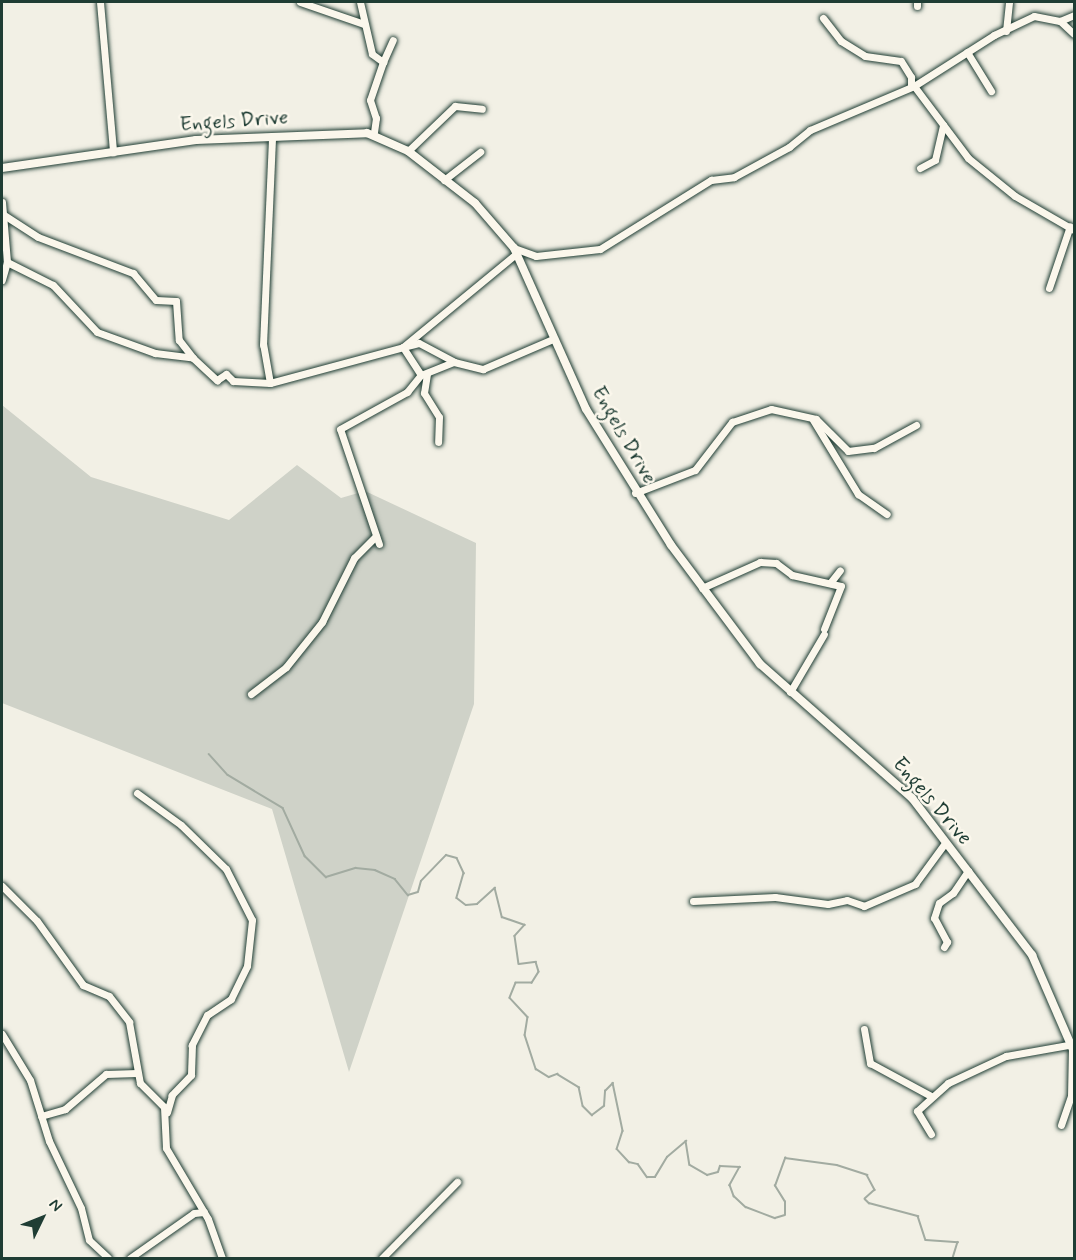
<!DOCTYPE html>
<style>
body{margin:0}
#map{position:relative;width:1076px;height:1260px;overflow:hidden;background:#f2f0e5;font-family:Mynerve,sans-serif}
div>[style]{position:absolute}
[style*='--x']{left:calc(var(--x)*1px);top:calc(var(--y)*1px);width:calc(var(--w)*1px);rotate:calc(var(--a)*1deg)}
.green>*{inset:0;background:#cfd2c8}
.stream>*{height:1.5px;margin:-0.75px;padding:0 0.75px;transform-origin:0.75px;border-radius:0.75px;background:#a2aba1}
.roads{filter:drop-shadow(0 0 2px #1f3d34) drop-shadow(0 0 2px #1f3d34)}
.minor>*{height:7px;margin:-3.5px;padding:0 3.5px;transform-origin:3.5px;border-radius:3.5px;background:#fbf7ec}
.tertiary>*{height:8px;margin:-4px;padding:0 4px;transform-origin:4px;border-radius:4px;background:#fbf7ec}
span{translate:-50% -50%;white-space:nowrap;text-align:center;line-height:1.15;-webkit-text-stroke:5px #fbf7ec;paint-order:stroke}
.street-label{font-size:21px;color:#1f3d34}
.frame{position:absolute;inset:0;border:3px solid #1f3d34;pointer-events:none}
.north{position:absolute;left:12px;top:1188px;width:60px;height:60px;-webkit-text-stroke:4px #fbf7ec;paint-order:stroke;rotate:47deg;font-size:16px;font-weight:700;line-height:24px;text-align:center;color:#1f3d34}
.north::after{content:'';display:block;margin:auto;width:21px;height:27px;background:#1f3d34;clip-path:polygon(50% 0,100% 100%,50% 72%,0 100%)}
</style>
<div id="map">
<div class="green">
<i style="clip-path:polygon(2px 405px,91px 477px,229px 520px,297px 465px,341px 498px,365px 491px,476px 543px,474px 704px,349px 1072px,272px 809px,2px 703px)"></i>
</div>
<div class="stream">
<i style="--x:209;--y:754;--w:28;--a:48"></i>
<i style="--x:228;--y:775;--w:64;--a:31"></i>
<i style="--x:283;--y:808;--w:53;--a:65.4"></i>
<i style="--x:305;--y:856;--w:30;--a:45"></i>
<i style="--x:326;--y:877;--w:31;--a:-17"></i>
<i style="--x:356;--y:868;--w:19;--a:6"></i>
<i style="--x:375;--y:870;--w:22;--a:24"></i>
<i style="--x:395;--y:879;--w:21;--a:51"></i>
<i style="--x:408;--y:895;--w:10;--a:-17"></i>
<i style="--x:418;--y:892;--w:11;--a:-75"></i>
<i style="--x:421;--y:881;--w:36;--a:-46"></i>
<i style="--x:446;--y:855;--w:11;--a:15"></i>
<i style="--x:457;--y:858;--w:17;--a:65"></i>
<i style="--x:464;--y:873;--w:26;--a:106"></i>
<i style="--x:457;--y:898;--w:11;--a:38"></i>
<i style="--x:466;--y:905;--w:11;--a:-5"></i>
<i style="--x:477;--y:904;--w:24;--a:-42"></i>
<i style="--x:495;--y:888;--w:30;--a:76"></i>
<i style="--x:502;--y:917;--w:24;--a:19"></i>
<i style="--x:525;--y:925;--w:15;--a:132"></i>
<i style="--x:515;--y:936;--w:28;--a:82"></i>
<i style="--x:519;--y:964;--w:17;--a:-7"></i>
<i style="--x:536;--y:962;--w:10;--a:73"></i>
<i style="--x:539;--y:972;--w:13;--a:122"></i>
<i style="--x:532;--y:983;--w:16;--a:180"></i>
<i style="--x:516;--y:983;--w:16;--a:112"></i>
<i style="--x:510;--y:998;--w:26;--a:47"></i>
<i style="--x:528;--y:1017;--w:18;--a:99"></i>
<i style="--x:525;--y:1035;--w:36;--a:72"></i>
<i style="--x:536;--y:1069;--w:15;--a:32"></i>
<i style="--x:549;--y:1077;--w:9;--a:-21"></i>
<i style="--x:557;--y:1074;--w:26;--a:31"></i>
<i style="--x:579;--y:1087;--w:19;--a:78"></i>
<i style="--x:583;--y:1106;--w:13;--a:45"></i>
<i style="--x:592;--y:1115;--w:15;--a:-37"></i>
<i style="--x:604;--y:1106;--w:15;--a:-86"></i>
<i style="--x:605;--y:1091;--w:11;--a:-45"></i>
<i style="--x:613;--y:1083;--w:49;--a:78.2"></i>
<i style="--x:623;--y:1131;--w:19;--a:108"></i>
<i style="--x:617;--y:1149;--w:18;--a:47"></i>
<i style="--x:629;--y:1162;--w:9;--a:13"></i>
<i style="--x:638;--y:1164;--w:16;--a:55"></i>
<i style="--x:647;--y:1177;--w:8;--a:0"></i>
<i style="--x:655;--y:1177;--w:23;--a:-59"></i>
<i style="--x:667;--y:1157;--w:25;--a:-40"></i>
<i style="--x:686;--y:1141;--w:24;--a:81"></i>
<i style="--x:690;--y:1165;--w:20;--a:30"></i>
<i style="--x:707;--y:1175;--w:11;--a:-15"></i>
<i style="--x:718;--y:1172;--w:6;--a:-72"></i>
<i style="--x:720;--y:1166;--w:20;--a:3"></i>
<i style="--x:740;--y:1167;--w:21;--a:119"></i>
<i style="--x:730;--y:1185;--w:12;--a:70"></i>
<i style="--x:734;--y:1196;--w:16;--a:43"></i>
<i style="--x:746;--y:1207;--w:31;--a:21"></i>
<i style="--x:775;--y:1218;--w:10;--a:-17"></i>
<i style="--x:785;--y:1215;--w:13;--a:-90"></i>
<i style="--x:785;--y:1202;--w:19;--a:-122"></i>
<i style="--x:775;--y:1186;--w:30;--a:-70"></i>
<i style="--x:785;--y:1158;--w:52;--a:7.7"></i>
<i style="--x:837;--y:1165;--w:32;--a:18"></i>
<i style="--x:867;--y:1175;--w:17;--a:62"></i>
<i style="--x:875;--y:1190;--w:13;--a:138"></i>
<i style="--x:865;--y:1199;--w:6;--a:45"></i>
<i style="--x:869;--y:1203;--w:51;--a:14.9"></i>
<i style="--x:918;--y:1216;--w:25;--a:72"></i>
<i style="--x:926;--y:1240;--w:32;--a:4"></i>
<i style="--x:958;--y:1242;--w:17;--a:107"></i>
</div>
<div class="roads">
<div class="minor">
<i style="--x:100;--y:2;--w:151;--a:85"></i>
<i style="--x:300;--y:2;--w:68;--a:19"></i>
<i style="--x:360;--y:2;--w:53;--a:77"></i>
<i style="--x:372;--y:54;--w:14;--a:36"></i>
<i style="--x:383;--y:62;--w:40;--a:108.9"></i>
<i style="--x:370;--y:100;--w:19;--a:72"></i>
<i style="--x:376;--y:118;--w:15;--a:98"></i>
<i style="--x:917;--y:2;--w:4;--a:90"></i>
<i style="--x:823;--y:18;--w:29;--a:52"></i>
<i style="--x:841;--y:41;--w:28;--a:32"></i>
<i style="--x:865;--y:56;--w:36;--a:8"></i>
<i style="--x:901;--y:61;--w:19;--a:58"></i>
<i style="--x:911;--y:77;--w:9;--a:90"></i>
<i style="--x:1060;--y:21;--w:19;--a:43"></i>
<i style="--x:1006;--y:31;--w:29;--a:-84"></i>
<i style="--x:967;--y:52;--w:46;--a:58.4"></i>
<i style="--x:383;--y:62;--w:24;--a:-66"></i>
<i style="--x:914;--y:86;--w:90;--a:53.1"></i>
<i style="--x:968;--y:158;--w:60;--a:39"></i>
<i style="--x:1015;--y:196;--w:68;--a:30"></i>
<i style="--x:408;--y:151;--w:65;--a:-43.8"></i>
<i style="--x:455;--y:106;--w:27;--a:6"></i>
<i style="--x:920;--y:168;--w:17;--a:-28"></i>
<i style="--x:935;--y:160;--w:36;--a:-77"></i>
<i style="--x:444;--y:180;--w:46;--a:-37.9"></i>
<i style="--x:2;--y:202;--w:60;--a:85.2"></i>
<i style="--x:7;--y:262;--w:19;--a:106"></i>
<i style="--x:4;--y:215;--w:40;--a:32.9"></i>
<i style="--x:38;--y:237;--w:102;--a:20.8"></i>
<i style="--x:133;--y:273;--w:35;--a:50"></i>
<i style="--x:156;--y:300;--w:20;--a:3"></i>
<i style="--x:176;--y:301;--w:39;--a:86"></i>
<i style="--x:179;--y:340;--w:23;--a:52"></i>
<i style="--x:514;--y:248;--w:23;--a:20"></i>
<i style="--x:536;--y:256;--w:64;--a:-6.2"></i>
<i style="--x:600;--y:249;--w:131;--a:-31.9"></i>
<i style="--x:711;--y:180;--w:23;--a:-7"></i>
<i style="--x:734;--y:177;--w:63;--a:-28.6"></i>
<i style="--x:789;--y:147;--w:27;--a:-39"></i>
<i style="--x:810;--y:130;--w:113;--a:-22.9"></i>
<i style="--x:914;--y:86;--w:95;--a:-32.5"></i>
<i style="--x:994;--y:35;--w:44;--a:-25.4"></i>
<i style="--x:1034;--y:16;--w:26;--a:11"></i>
<i style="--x:1060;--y:21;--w:15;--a:-23"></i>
<i style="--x:7;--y:262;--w:51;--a:26.6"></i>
<i style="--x:53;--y:285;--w:64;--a:46.9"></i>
<i style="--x:97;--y:332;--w:62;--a:19.9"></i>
<i style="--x:155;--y:353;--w:38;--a:7"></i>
<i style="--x:193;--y:358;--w:33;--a:43"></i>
<i style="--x:217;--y:380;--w:11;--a:-34"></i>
<i style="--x:226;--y:374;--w:10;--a:45"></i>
<i style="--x:233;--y:381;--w:37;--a:3"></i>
<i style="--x:270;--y:383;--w:138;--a:-15.1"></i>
<i style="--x:403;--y:347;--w:148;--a:-39.5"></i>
<i style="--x:1049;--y:288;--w:65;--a:-71.3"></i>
<i style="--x:427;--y:374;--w:19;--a:99"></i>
<i style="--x:424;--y:393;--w:28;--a:58"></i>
<i style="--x:439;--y:417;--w:25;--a:92"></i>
<i style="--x:421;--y:375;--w:33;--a:-123"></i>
<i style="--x:403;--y:347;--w:16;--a:-14"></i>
<i style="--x:419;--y:343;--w:40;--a:28"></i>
<i style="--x:454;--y:362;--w:30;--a:14"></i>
<i style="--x:483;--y:369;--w:76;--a:-23.2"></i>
<i style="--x:270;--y:383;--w:39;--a:-100"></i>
<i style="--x:263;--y:345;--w:209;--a:-87.5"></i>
<i style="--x:813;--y:420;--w:87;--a:58.7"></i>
<i style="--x:858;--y:494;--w:35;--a:35"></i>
<i style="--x:635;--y:493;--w:64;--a:-21"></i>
<i style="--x:695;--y:470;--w:61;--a:-52.4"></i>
<i style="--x:732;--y:422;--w:41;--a:-18.4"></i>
<i style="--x:771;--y:409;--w:46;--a:12.5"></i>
<i style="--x:816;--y:419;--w:45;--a:45"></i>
<i style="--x:848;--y:451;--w:26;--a:-7"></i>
<i style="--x:874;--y:448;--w:48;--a:-28.7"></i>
<i style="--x:379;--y:544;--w:121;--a:-108.7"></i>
<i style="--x:340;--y:429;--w:77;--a:-28.9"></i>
<i style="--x:407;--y:392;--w:22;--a:-51"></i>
<i style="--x:421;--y:375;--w:35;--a:-22"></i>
<i style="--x:830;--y:583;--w:16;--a:-52"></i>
<i style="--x:702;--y:588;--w:64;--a:-24.1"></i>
<i style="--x:760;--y:562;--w:16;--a:4"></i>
<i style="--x:776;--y:563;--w:20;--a:37"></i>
<i style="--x:792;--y:575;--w:50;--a:12.7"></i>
<i style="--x:841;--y:586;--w:46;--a:111.6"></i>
<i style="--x:790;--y:692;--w:67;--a:-59.6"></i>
<i style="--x:251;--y:694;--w:44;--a:-37.6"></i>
<i style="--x:286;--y:667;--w:58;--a:-51.3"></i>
<i style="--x:322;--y:622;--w:72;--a:-63.4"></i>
<i style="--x:354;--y:558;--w:31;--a:-45"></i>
<i style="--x:137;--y:793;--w:54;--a:36"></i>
<i style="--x:181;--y:825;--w:63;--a:44.4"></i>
<i style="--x:226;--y:869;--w:57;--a:63"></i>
<i style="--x:252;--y:920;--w:46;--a:96.2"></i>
<i style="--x:247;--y:966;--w:37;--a:116"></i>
<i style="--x:231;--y:999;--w:29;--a:146"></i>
<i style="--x:207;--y:1015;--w:34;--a:117"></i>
<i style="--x:192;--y:1045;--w:30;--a:92"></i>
<i style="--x:191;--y:1075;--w:28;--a:134"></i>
<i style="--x:172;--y:1095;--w:18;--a:106"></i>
<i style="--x:2;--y:886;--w:49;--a:45"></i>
<i style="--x:37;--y:921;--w:79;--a:54.3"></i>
<i style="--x:83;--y:985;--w:28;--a:23"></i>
<i style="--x:109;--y:996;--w:33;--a:52"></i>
<i style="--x:129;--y:1022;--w:62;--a:79.8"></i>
<i style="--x:140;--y:1083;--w:34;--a:45"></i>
<i style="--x:164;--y:1107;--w:41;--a:87.2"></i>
<i style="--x:166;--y:1148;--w:82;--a:59.4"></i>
<i style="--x:208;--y:1219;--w:41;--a:70.3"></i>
<i style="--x:693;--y:901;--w:82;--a:-2.8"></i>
<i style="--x:775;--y:897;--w:53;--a:7.5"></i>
<i style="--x:828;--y:904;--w:19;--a:-12"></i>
<i style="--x:847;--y:900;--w:18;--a:19"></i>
<i style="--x:864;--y:906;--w:56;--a:-23.3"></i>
<i style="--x:915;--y:884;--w:51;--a:-53.8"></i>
<i style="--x:944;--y:947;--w:6;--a:-59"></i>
<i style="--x:947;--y:942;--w:27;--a:-118"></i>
<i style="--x:934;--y:918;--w:16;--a:-72"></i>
<i style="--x:939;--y:903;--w:17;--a:-36"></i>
<i style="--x:953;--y:893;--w:27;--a:-56"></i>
<i style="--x:864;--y:1029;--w:35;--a:80"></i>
<i style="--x:870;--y:1063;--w:69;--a:28.4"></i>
<i style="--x:2;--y:1034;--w:54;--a:58.7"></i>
<i style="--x:30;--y:1080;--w:64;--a:72.7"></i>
<i style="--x:49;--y:1141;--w:74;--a:64.5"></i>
<i style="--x:81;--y:1208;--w:33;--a:76"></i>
<i style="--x:89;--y:1240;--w:26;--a:43"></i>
<i style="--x:41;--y:1116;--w:25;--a:-16"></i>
<i style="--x:65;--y:1109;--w:54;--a:-40.5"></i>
<i style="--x:106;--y:1074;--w:31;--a:-2"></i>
<i style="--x:1061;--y:1125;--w:31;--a:-71"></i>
<i style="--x:1071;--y:1096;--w:47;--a:-88.8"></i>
<i style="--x:931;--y:1134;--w:27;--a:-121"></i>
<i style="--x:917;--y:1111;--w:42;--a:-42.1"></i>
<i style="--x:948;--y:1083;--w:64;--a:-25"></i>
<i style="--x:1006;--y:1056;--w:63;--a:-10.1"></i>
<i style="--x:130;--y:1258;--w:78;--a:-35.1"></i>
<i style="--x:194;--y:1213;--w:10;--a:-6"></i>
<i style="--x:382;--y:1258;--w:107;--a:-45.4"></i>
</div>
<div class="tertiary">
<i style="--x:2;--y:168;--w:196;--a:-8.2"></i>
<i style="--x:196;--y:140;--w:171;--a:-2.3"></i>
<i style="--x:367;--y:133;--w:45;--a:23.7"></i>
<i style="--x:408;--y:151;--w:85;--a:37.8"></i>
<i style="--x:475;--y:203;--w:60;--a:49.1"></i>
<i style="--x:514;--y:248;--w:176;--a:65.9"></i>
<i style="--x:586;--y:409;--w:160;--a:58"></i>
<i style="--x:671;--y:545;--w:149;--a:53.2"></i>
<i style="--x:760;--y:664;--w:203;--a:41.4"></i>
<i style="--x:912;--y:798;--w:198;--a:52.6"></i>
<i style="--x:1032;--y:955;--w:106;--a:66.6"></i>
</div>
</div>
<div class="street-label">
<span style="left:234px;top:121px;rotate:-4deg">Engels Drive</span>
<span style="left:624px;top:435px;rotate:60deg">Engels Drive</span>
<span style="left:932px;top:801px;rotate:49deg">Engels Drive</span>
</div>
<div class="frame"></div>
<div class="north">N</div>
</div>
